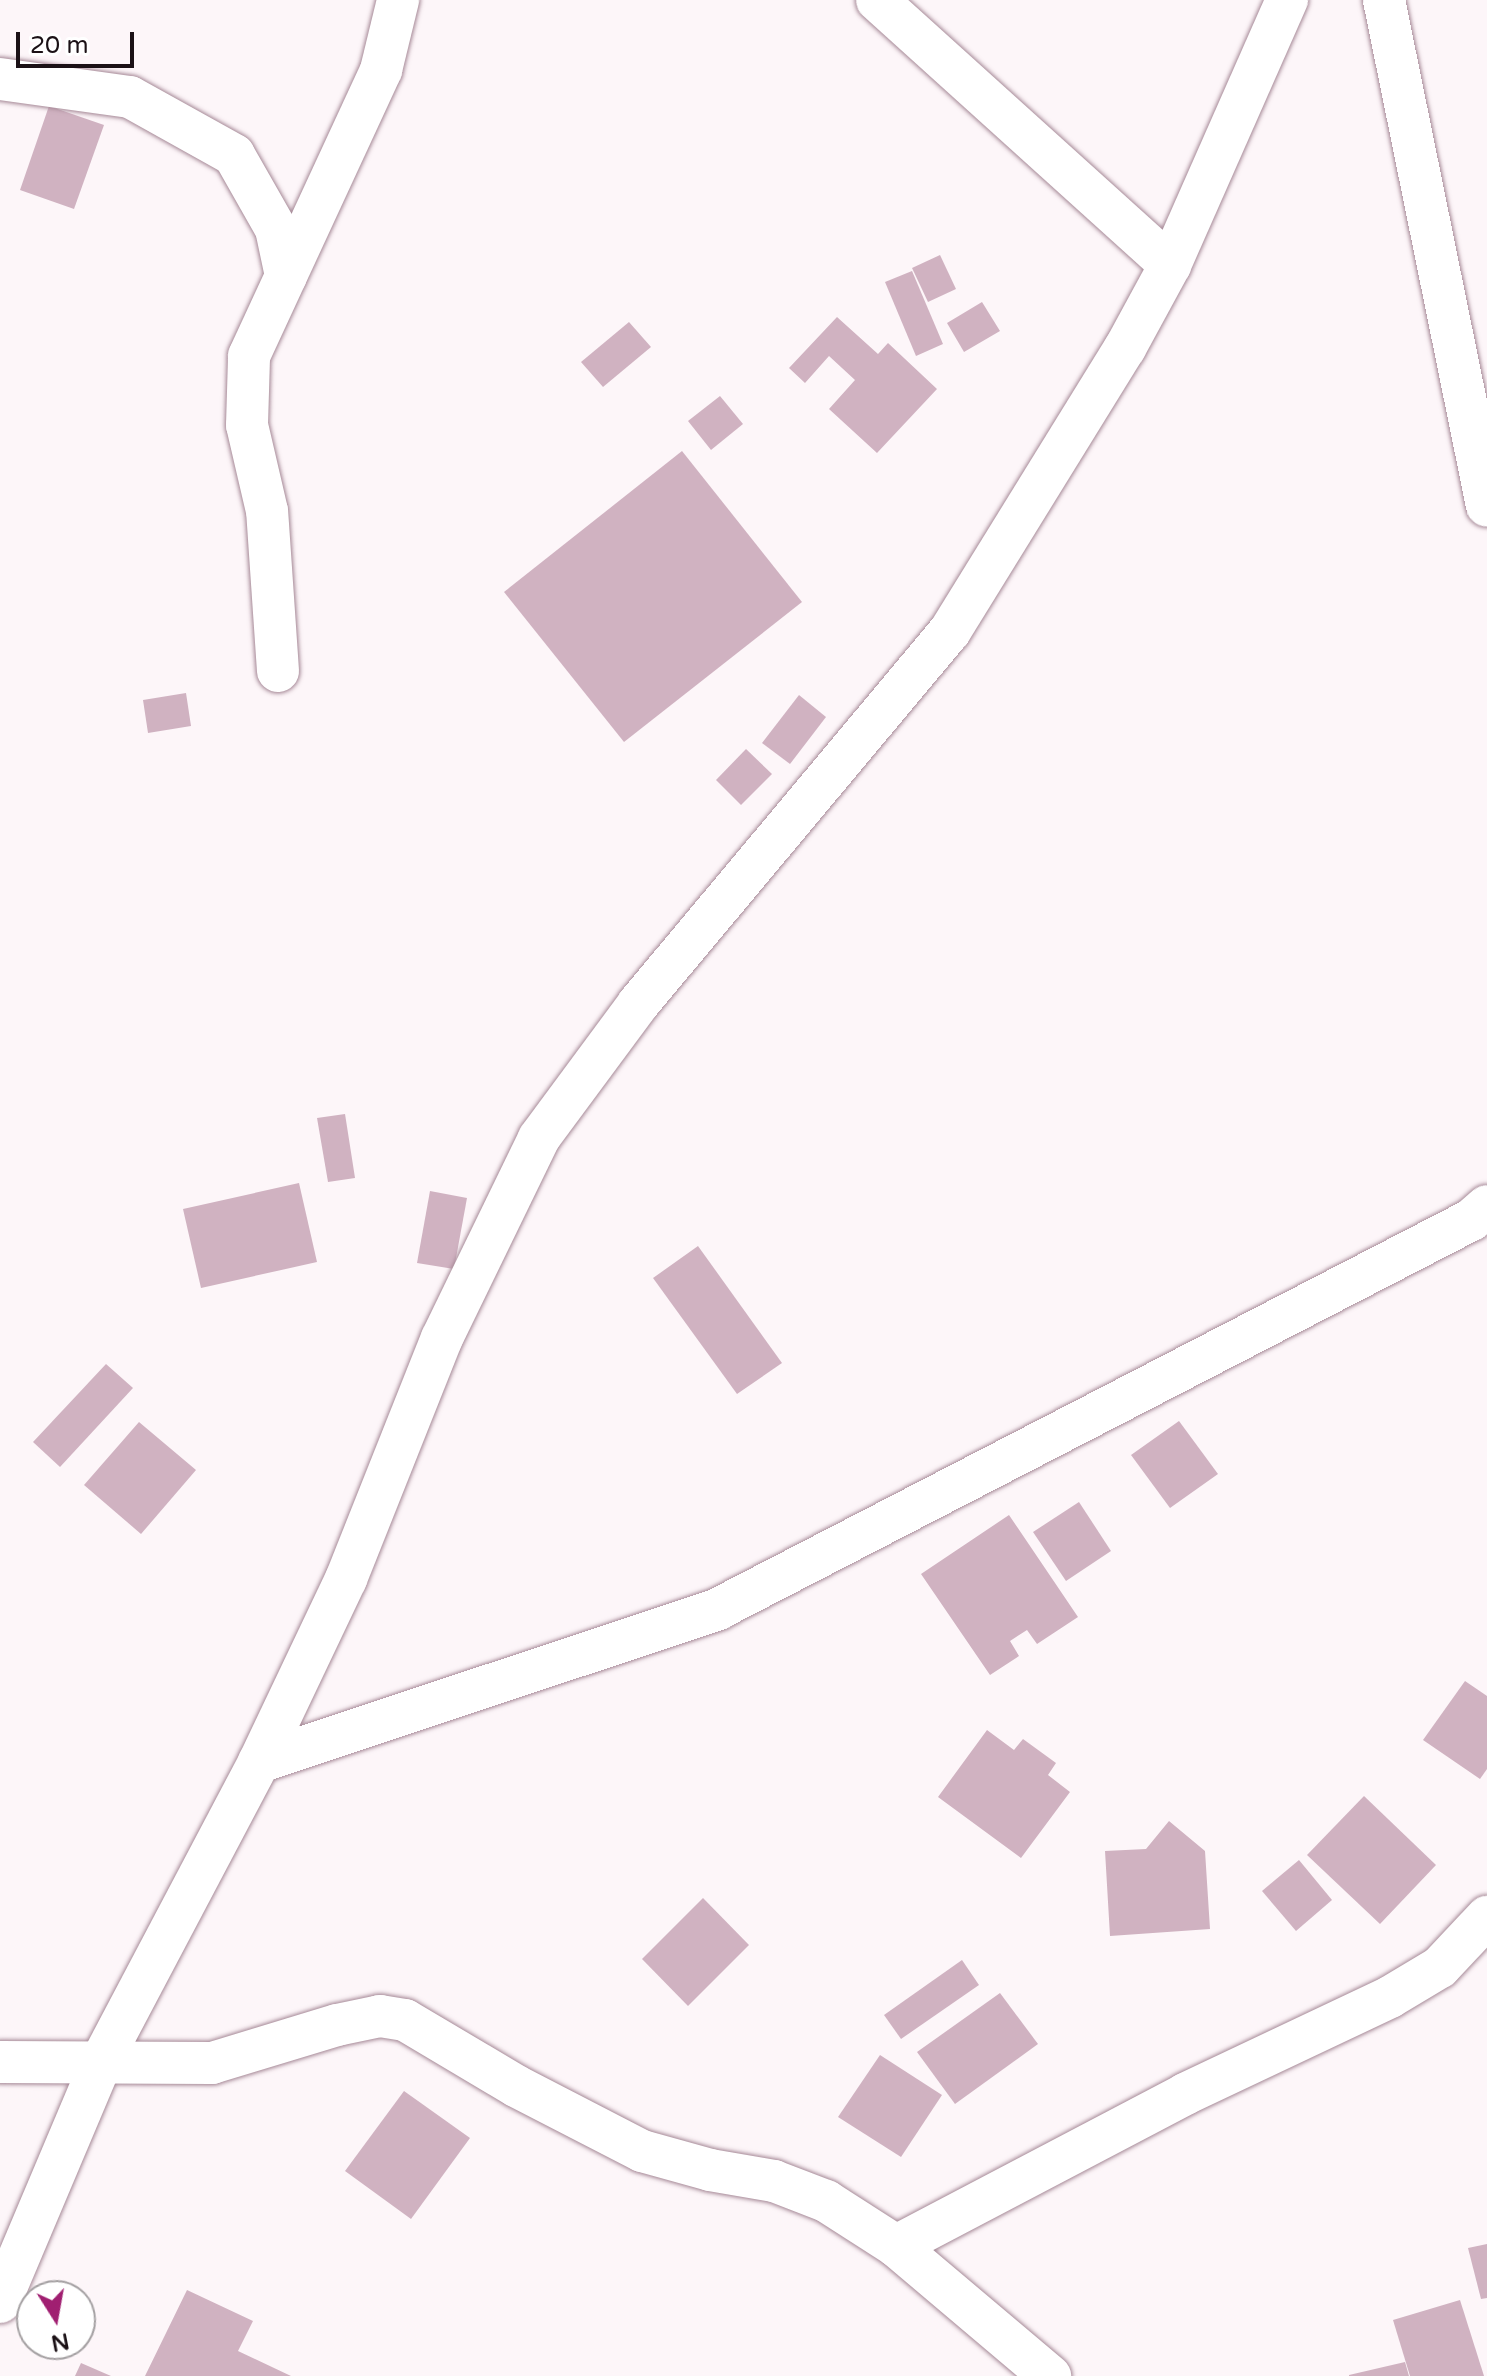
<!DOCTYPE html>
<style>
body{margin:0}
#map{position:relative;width:1487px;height:2376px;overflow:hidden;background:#fdf6f9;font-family:"Varela Round",sans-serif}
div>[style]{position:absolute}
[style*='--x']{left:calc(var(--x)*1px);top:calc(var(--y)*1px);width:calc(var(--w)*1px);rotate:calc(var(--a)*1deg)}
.building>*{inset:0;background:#d0b2c1}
.roads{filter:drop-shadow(0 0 2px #a68997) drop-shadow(0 0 2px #a68997)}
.street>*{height:42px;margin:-21px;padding:0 21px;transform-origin:21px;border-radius:21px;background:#fff}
span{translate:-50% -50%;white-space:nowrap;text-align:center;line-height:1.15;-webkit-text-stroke:8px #fff;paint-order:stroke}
.north{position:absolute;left:16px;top:2280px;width:80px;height:80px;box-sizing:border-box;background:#fff;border:2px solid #a4a0a2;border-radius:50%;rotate:169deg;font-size:22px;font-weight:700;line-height:32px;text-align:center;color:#1b1116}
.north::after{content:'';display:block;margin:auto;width:28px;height:36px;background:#a01f71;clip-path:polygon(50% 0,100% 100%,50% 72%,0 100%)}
.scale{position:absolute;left:16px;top:32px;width:118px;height:36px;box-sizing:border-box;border:4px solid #1b1116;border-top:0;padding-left:10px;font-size:24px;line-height:28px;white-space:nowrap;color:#1b1116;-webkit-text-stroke:6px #fff;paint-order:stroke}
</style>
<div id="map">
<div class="building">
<i style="clip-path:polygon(49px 106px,104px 125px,74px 209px,20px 190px)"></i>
<i style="clip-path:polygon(940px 255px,956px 289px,928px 302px,912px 268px)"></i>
<i style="clip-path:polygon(912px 271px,943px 344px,916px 356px,885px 282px)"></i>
<i style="clip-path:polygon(982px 302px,1000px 331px,964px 352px,947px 323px)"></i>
<i style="clip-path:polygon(837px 317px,878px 354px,888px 343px,937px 389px,877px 453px,829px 409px,855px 380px,829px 356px,805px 383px,789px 368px)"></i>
<i style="clip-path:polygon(629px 322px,651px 347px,603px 387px,581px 362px)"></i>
<i style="clip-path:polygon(720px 396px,743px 424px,711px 450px,688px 421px)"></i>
<i style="clip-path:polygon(682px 451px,802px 602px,624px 742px,504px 592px)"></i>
<i style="clip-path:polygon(186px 693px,191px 726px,148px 733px,143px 700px)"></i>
<i style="clip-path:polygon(799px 695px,826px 717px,790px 764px,762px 743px)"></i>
<i style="clip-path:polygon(746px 749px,772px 774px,741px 805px,716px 780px)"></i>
<i style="clip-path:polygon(345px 1114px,355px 1178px,328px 1182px,317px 1118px)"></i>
<i style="clip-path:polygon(299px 1183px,317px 1262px,201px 1288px,183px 1209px)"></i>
<i style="clip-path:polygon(430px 1191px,467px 1198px,454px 1269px,417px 1263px)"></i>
<i style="clip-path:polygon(698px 1246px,782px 1363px,737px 1394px,653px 1278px)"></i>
<i style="clip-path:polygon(106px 1364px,133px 1388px,60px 1467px,33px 1442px)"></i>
<i style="clip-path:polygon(1179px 1421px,1218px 1474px,1170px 1508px,1131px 1455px)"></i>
<i style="clip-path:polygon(139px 1422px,196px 1470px,141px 1534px,84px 1485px)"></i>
<i style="clip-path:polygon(1079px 1502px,1111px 1551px,1066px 1581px,1033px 1532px)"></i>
<i style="clip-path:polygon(1009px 1515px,1078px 1617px,1037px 1644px,1027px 1630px,1010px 1641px,1019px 1656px,990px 1675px,921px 1574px)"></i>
<i style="clip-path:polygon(1465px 1681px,1487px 1696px,1487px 1769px,1480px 1779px,1423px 1740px)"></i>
<i style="clip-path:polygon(987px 1730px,1014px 1750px,1023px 1739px,1056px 1763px,1048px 1775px,1070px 1792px,1021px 1858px,938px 1797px)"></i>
<i style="clip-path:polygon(1364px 1796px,1436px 1865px,1380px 1924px,1307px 1855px)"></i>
<i style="clip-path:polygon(1169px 1821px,1205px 1851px,1210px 1929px,1110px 1936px,1105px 1851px,1146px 1849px)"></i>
<i style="clip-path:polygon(1299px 1860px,1332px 1900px,1296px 1931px,1262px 1891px)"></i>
<i style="clip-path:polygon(703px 1898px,749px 1945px,688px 2006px,642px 1959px)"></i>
<i style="clip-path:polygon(962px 1960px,979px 1985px,901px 2039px,884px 2015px)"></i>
<i style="clip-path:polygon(1000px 1993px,1038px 2044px,955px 2104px,917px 2052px)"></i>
<i style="clip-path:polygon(880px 2055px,942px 2095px,901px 2157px,838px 2117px)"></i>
<i style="clip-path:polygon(404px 2091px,470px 2138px,411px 2219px,345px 2171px)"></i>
<i style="clip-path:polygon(1487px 2244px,1487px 2298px,1481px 2299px,1468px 2248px)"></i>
<i style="clip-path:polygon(187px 2290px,253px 2321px,238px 2351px,291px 2376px,145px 2376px)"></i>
<i style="clip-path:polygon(1460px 2300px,1484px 2376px,1410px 2376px,1393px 2320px)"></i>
<i style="clip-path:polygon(1405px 2362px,1409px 2376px,1349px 2376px,1349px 2375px)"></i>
<i style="clip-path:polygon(81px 2363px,111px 2376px,75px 2376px)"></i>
</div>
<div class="roads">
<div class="street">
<i style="--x:877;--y:0;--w:395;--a:42.1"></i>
<i style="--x:1384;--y:0;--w:516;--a:78.49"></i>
<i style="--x:0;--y:79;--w:131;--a:7.9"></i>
<i style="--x:130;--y:97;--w:119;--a:29.1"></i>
<i style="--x:234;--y:155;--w:85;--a:60.4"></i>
<i style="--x:276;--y:229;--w:48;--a:78"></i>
<i style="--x:278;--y:671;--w:160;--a:-93.9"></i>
<i style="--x:267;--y:511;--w:88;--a:-103.1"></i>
<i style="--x:247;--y:425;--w:69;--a:-88.3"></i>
<i style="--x:249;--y:356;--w:315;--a:-65.2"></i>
<i style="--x:381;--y:70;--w:72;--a:-76.3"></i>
<i style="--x:259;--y:1762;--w:484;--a:-18.4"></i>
<i style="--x:718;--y:1609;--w:848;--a:-27.32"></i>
<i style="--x:1471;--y:1220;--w:21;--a:-41"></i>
<i style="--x:0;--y:2062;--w:212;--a:0.3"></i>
<i style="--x:212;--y:2063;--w:131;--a:-16.9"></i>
<i style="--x:337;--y:2025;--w:44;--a:-11.8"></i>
<i style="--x:380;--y:2016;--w:25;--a:9"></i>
<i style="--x:405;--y:2020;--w:129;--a:30.7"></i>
<i style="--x:516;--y:2086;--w:142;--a:27.3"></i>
<i style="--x:642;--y:2151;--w:71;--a:15.6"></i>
<i style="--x:710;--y:2170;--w:65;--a:9.8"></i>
<i style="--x:774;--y:2181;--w:56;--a:21"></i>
<i style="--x:826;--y:2201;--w:83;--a:32.7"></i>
<i style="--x:896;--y:2246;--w:202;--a:40.2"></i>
<i style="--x:896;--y:2246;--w:327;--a:-27.7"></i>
<i style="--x:1185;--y:2094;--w:227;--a:-25.3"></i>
<i style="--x:1390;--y:1997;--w:58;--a:-31"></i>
<i style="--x:1440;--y:1967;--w:69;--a:-46.8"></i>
<i style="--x:0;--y:2302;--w:263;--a:-67.1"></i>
<i style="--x:102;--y:2060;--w:337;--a:-62.2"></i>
<i style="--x:259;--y:1762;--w:203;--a:-64.6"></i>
<i style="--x:346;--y:1579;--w:259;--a:-68.3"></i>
<i style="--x:442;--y:1338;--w:222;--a:-64.1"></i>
<i style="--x:539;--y:1138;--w:167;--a:-53.5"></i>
<i style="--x:638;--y:1004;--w:486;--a:-50.1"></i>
<i style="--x:950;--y:631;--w:333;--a:-58.3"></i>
<i style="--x:1125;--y:348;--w:94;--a:-61.5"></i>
<i style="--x:1170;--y:265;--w:290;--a:-66.2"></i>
</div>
</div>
<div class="north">N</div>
<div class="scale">20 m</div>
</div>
